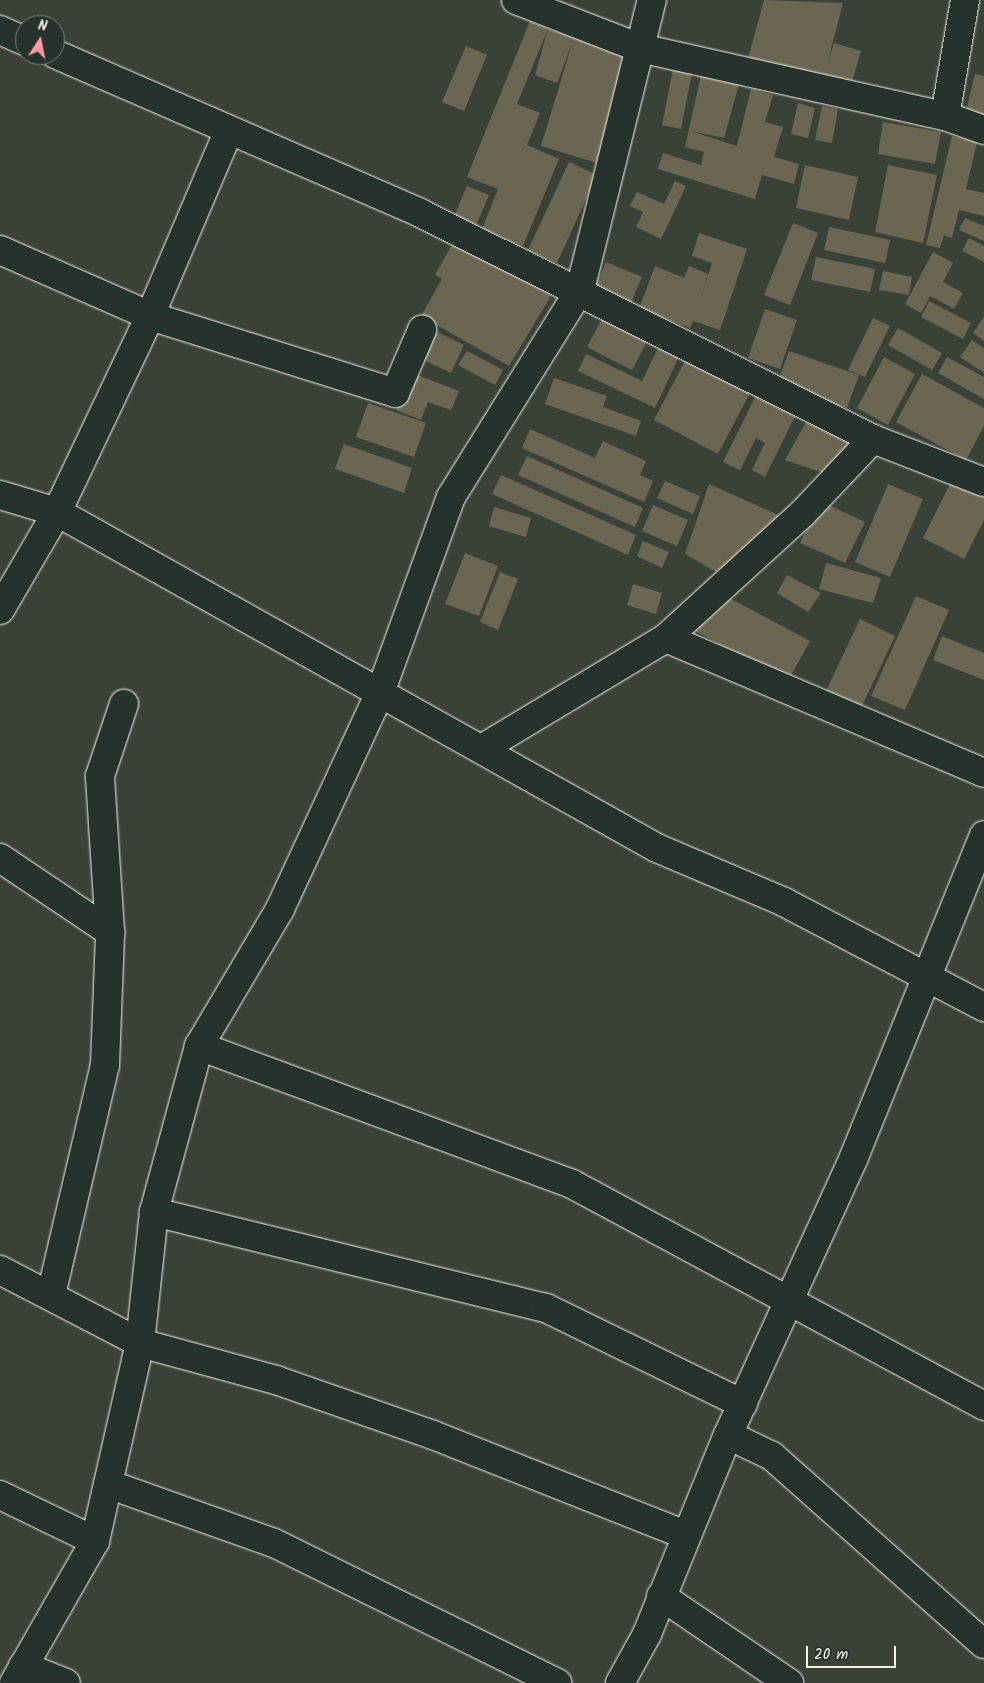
<!DOCTYPE html>
<style>
body{margin:0}
#map{position:relative;width:984px;height:1683px;overflow:hidden;background:#3a4238;font-family:Kalam,sans-serif}
div>[style]{position:absolute}
[style*='--x']{left:calc(var(--x)*1px);top:calc(var(--y)*1px);width:calc(var(--w)*1px);rotate:calc(var(--a)*1deg)}
.building>*{inset:0;background:#6a6652}
.roads{filter:drop-shadow(0 0 1px #f4f1e8) drop-shadow(0 0 1px #f4f1e8)}
.street>*{height:28px;margin:-14px;padding:0 14px;transform-origin:14px;border-radius:14px;background:#26332d}
span{translate:-50% -50%;white-space:nowrap;text-align:center;line-height:1.15;-webkit-text-stroke:4.5px #26332d;paint-order:stroke}
.north{position:absolute;left:15px;top:15px;width:50px;height:50px;box-sizing:border-box;background:#26332d;border:1px solid #787f78;border-radius:50%;rotate:11deg;font-size:14px;font-weight:700;line-height:20px;text-align:center;color:#f4f1e8}
.north::after{content:'';display:block;margin:auto;width:18px;height:22px;background:#ff9aa2;clip-path:polygon(50% 0,100% 100%,50% 72%,0 100%)}
.scale{position:absolute;left:806px;top:1646px;width:90px;height:22px;box-sizing:border-box;border:2px solid #f4f1e8;border-top:0;padding-left:6px;font-size:15px;line-height:18px;white-space:nowrap;color:#f4f1e8;-webkit-text-stroke:4px #26332d;paint-order:stroke}
</style>
<div id="map">
<div class="building">
<i style="clip-path:polygon(764px 0,843px 3px,828px 61px,834px 43px,861px 51px,850px 89px,747px 62px)"></i>
<i style="clip-path:polygon(530px 21px,548px 29px,517px 104px,540px 113px,527px 145px,559px 159px,523px 246px,482px 229px,498px 189px,467px 177px)"></i>
<i style="clip-path:polygon(548px 29px,630px 55px,597px 163px,541px 146px,572px 44px,557px 83px,535px 75px)"></i>
<i style="clip-path:polygon(466px 46px,487px 55px,464px 111px,442px 102px)"></i>
<i style="clip-path:polygon(673px 69px,692px 73px,681px 129px,662px 125px)"></i>
<i style="clip-path:polygon(975px 74px,984px 76px,984px 121px,965px 116px)"></i>
<i style="clip-path:polygon(701px 75px,739px 84px,724px 138px,691px 131px,737px 146px,751px 89px,773px 95px,765px 122px,783px 127px,774px 157px,799px 164px,794px 184px,762px 175px,755px 199px,658px 169px,663px 153px,701px 165px,704px 152px,685px 147px)"></i>
<i style="clip-path:polygon(798px 103px,815px 108px,808px 138px,791px 134px)"></i>
<i style="clip-path:polygon(822px 106px,838px 109px,832px 143px,815px 140px)"></i>
<i style="clip-path:polygon(883px 122px,941px 132px,935px 164px,878px 154px)"></i>
<i style="clip-path:polygon(952px 136px,977px 142px,966px 189px,984px 193px,984px 216px,959px 210px,952px 238px,944px 235px,940px 248px,926px 245px)"></i>
<i style="clip-path:polygon(569px 162px,597px 175px,557px 263px,528px 250px)"></i>
<i style="clip-path:polygon(805px 165px,858px 177px,849px 220px,796px 208px)"></i>
<i style="clip-path:polygon(888px 165px,937px 175px,923px 243px,875px 232px)"></i>
<i style="clip-path:polygon(675px 181px,686px 186px,661px 239px,636px 227px,643px 212px,630px 206px,637px 192px,664px 204px)"></i>
<i style="clip-path:polygon(467px 186px,489px 195px,475px 228px,453px 219px)"></i>
<i style="clip-path:polygon(965px 218px,984px 226px,984px 241px,959px 230px)"></i>
<i style="clip-path:polygon(793px 223px,818px 233px,790px 305px,764px 295px)"></i>
<i style="clip-path:polygon(829px 227px,890px 240px,885px 263px,824px 250px)"></i>
<i style="clip-path:polygon(699px 233px,747px 249px,720px 330px,693px 321px,690px 328px,639px 309px,655px 266px,684px 278px,689px 266px,708px 274px,701px 298px,712px 263px,692px 256px)"></i>
<i style="clip-path:polygon(969px 238px,984px 246px,984px 262px,962px 251px)"></i>
<i style="clip-path:polygon(454px 241px,554px 291px,509px 366px,421px 316px,442px 279px,435px 275px)"></i>
<i style="clip-path:polygon(933px 252px,953px 263px,943px 282px,963px 293px,954px 309px,930px 296px,921px 313px,905px 304px)"></i>
<i style="clip-path:polygon(816px 257px,875px 269px,870px 292px,811px 280px)"></i>
<i style="clip-path:polygon(606px 262px,642px 277px,628px 310px,592px 295px)"></i>
<i style="clip-path:polygon(883px 271px,912px 277px,909px 295px,879px 290px)"></i>
<i style="clip-path:polygon(929px 301px,971px 323px,963px 339px,921px 317px)"></i>
<i style="clip-path:polygon(765px 309px,797px 320px,780px 369px,748px 358px)"></i>
<i style="clip-path:polygon(605px 313px,650px 336px,632px 370px,587px 347px)"></i>
<i style="clip-path:polygon(984px 317px,984px 341px,973px 333px)"></i>
<i style="clip-path:polygon(873px 318px,890px 326px,865px 377px,848px 370px)"></i>
<i style="clip-path:polygon(898px 328px,942px 353px,932px 370px,888px 345px)"></i>
<i style="clip-path:polygon(433px 330px,464px 345px,451px 373px,420px 358px)"></i>
<i style="clip-path:polygon(972px 340px,984px 348px,984px 373px,960px 357px)"></i>
<i style="clip-path:polygon(661px 342px,681px 352px,655px 408px,578px 371px,586px 354px,642px 381px)"></i>
<i style="clip-path:polygon(467px 351px,503px 370px,495px 385px,458px 365px)"></i>
<i style="clip-path:polygon(789px 351px,859px 375px,847px 408px,777px 384px)"></i>
<i style="clip-path:polygon(689px 353px,753px 387px,718px 454px,654px 420px)"></i>
<i style="clip-path:polygon(884px 357px,915px 374px,888px 425px,857px 408px)"></i>
<i style="clip-path:polygon(947px 357px,984px 377px,984px 399px,938px 373px)"></i>
<i style="clip-path:polygon(922px 374px,984px 408px,984px 426px,966px 460px,896px 422px)"></i>
<i style="clip-path:polygon(417px 375px,459px 391px,451px 410px,428px 402px,421px 420px,396px 410px,403px 391px,411px 393px)"></i>
<i style="clip-path:polygon(554px 378px,607px 396px,603px 407px,641px 421px,636px 436px,545px 404px)"></i>
<i style="clip-path:polygon(758px 391px,799px 408px,765px 477px,752px 470px,765px 443px,756px 438px,740px 470px,723px 462px)"></i>
<i style="clip-path:polygon(368px 403px,426px 423px,414px 457px,356px 437px)"></i>
<i style="clip-path:polygon(811px 413px,862px 441px,829px 475px,785px 460px)"></i>
<i style="clip-path:polygon(530px 429px,595px 458px,603px 441px,646px 461px,640px 475px,653px 481px,644px 502px,522px 448px)"></i>
<i style="clip-path:polygon(344px 444px,412px 468px,404px 493px,335px 469px)"></i>
<i style="clip-path:polygon(527px 456px,643px 508px,635px 527px,518px 475px)"></i>
<i style="clip-path:polygon(955px 474px,984px 489px,984px 520px,964px 559px,923px 538px)"></i>
<i style="clip-path:polygon(501px 475px,636px 535px,628px 555px,492px 494px)"></i>
<i style="clip-path:polygon(665px 481px,700px 496px,693px 514px,657px 498px)"></i>
<i style="clip-path:polygon(709px 484px,790px 520px,728px 579px,685px 554px)"></i>
<i style="clip-path:polygon(888px 484px,923px 499px,890px 577px,855px 562px)"></i>
<i style="clip-path:polygon(820px 501px,865px 522px,845px 563px,800px 543px)"></i>
<i style="clip-path:polygon(653px 505px,688px 520px,677px 546px,642px 531px)"></i>
<i style="clip-path:polygon(494px 507px,531px 518px,526px 537px,489px 526px)"></i>
<i style="clip-path:polygon(643px 541px,669px 552px,662px 568px,637px 556px)"></i>
<i style="clip-path:polygon(465px 553px,498px 566px,479px 616px,445px 604px)"></i>
<i style="clip-path:polygon(826px 563px,881px 578px,873px 603px,819px 589px)"></i>
<i style="clip-path:polygon(500px 572px,518px 579px,498px 630px,480px 622px)"></i>
<i style="clip-path:polygon(787px 575px,821px 593px,808px 612px,777px 593px)"></i>
<i style="clip-path:polygon(633px 584px,662px 593px,656px 614px,627px 605px)"></i>
<i style="clip-path:polygon(722px 594px,810px 641px,788px 681px,690px 628px)"></i>
<i style="clip-path:polygon(916px 596px,949px 610px,905px 710px,871px 696px)"></i>
<i style="clip-path:polygon(860px 619px,895px 636px,861px 708px,826px 691px)"></i>
<i style="clip-path:polygon(942px 636px,984px 653px,984px 680px,933px 660px)"></i>
</div>
<div class="roads">
<div class="street">
<i style="--x:516;--y:0;--w:133;--a:21.2"></i>
<i style="--x:640;--y:48;--w:312;--a:12.6"></i>
<i style="--x:945;--y:116;--w:41;--a:19.7"></i>
<i style="--x:0;--y:30;--w:27;--a:24"></i>
<i style="--x:55;--y:54;--w:398;--a:23.5"></i>
<i style="--x:420;--y:213;--w:506;--a:26.51"></i>
<i style="--x:873;--y:439;--w:119;--a:21.2"></i>
<i style="--x:945;--y:116;--w:118;--a:-80.2"></i>
<i style="--x:0;--y:250;--w:164;--a:23.7"></i>
<i style="--x:150;--y:316;--w:257;--a:17.4"></i>
<i style="--x:395;--y:393;--w:69;--a:-66.8"></i>
<i style="--x:0;--y:495;--w:59;--a:16.6"></i>
<i style="--x:57;--y:512;--w:688;--a:29.25"></i>
<i style="--x:657;--y:848;--w:138;--a:23"></i>
<i style="--x:784;--y:902;--w:226;--a:27.7"></i>
<i style="--x:0;--y:610;--w:113;--a:-59.8"></i>
<i style="--x:57;--y:512;--w:217;--a:-64.6"></i>
<i style="--x:150;--y:316;--w:202;--a:-67"></i>
<i style="--x:666;--y:638;--w:345;--a:23"></i>
<i style="--x:483;--y:748;--w:214;--a:-31"></i>
<i style="--x:666;--y:638;--w:185;--a:-42.4"></i>
<i style="--x:803;--y:513;--w:102;--a:-46.6"></i>
<i style="--x:0;--y:858;--w:133;--a:33.9"></i>
<i style="--x:199;--y:1046;--w:398;--a:20.3"></i>
<i style="--x:572;--y:1184;--w:468;--a:28.3"></i>
<i style="--x:154;--y:1212;--w:404;--a:13.8"></i>
<i style="--x:546;--y:1308;--w:219;--a:26"></i>
<i style="--x:0;--y:1270;--w:158;--a:27.5"></i>
<i style="--x:140;--y:1343;--w:141;--a:15.2"></i>
<i style="--x:276;--y:1380;--w:166;--a:19.3"></i>
<i style="--x:433;--y:1435;--w:271;--a:21.6"></i>
<i style="--x:51;--y:1295;--w:236;--a:-76.8"></i>
<i style="--x:105;--y:1065;--w:133;--a:-87.8"></i>
<i style="--x:110;--y:932;--w:156;--a:-93.7"></i>
<i style="--x:100;--y:776;--w:76;--a:-71.6"></i>
<i style="--x:728;--y:1435;--w:49;--a:25.5"></i>
<i style="--x:772;--y:1456;--w:283;--a:41.6"></i>
<i style="--x:108;--y:1484;--w:176;--a:19.6"></i>
<i style="--x:274;--y:1543;--w:316;--a:26.3"></i>
<i style="--x:0;--y:1495;--w:106;--a:25.8"></i>
<i style="--x:661;--y:1596;--w:155;--a:34.2"></i>
<i style="--x:23;--y:1666;--w:46;--a:21.6"></i>
<i style="--x:14;--y:1683;--w:163;--a:-60.3"></i>
<i style="--x:95;--y:1541;--w:203;--a:-77.2"></i>
<i style="--x:140;--y:1343;--w:132;--a:-83.9"></i>
<i style="--x:154;--y:1212;--w:172;--a:-74.8"></i>
<i style="--x:199;--y:1046;--w:159;--a:-59.4"></i>
<i style="--x:280;--y:909;--w:238;--a:-65.2"></i>
<i style="--x:380;--y:693;--w:208;--a:-70.1"></i>
<i style="--x:451;--y:497;--w:244;--a:-58.1"></i>
<i style="--x:580;--y:290;--w:299;--a:-76.1"></i>
<i style="--x:620;--y:1683;--w:56;--a:-61.1"></i>
<i style="--x:647;--y:1634;--w:215;--a:-67.9"></i>
<i style="--x:728;--y:1435;--w:305;--a:-65.6"></i>
<i style="--x:854;--y:1157;--w:347;--a:-68"></i>
</div>
</div>
<div class="north">N</div>
<div class="scale">20 m</div>
</div>
